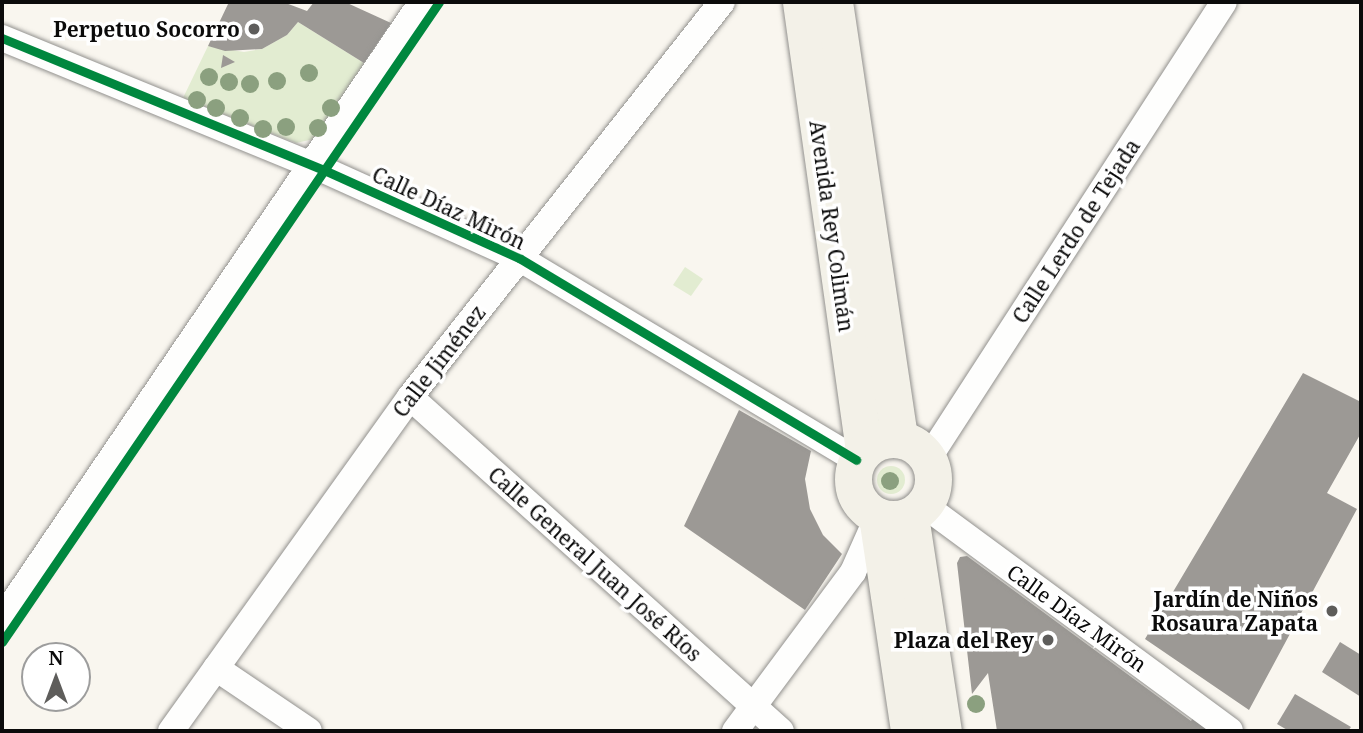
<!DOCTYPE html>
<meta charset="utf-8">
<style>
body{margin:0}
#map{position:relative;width:1363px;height:733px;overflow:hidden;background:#f9f6ef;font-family:"Noto Serif",serif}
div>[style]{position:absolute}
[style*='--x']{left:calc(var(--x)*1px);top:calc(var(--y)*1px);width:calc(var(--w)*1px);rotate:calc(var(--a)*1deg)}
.green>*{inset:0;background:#e2ecd1}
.round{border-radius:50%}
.building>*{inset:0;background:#9c9995}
.roads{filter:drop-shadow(0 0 2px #92918e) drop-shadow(0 0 2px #92918e)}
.street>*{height:26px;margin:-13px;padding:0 13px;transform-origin:13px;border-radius:13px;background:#fefefd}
.secondary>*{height:37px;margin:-18.5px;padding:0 18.5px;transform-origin:18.5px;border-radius:18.5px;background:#f3f1e8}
.secondary>.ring{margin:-18.5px;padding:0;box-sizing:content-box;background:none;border:37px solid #f3f1e8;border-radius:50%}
.cycleway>*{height:9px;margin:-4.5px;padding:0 4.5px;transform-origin:4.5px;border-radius:4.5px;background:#00873e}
.trees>*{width:18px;height:18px;margin:-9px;border-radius:50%;background:#8ba07f}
.dots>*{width:19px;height:19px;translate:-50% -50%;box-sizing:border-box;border:4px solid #fff;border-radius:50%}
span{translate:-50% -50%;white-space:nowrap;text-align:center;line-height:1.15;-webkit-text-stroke:7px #fff;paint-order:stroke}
.poi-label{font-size:21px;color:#0b0b0b;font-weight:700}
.right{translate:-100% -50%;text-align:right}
.street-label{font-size:21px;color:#0b0b0b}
.frame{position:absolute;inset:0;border:4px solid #0b0b0b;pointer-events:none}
.north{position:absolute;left:21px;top:642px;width:70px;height:70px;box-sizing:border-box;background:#fff;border:2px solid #9d9d9d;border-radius:50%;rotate:0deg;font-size:19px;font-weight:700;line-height:28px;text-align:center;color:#0b0b0b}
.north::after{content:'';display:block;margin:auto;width:24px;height:32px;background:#5e5d5b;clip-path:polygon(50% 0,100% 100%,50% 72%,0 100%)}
</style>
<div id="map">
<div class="green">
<i style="clip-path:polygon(298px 22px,364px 63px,314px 139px,296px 143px,183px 98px,208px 46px,244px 52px,262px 49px,287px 35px)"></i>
<i style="clip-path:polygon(685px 267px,703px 279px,691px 296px,673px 285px)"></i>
<i class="round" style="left:877px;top:466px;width:28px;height:28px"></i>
</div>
<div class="building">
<i style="clip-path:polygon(229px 2px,283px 2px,307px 11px,314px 2px,345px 2px,391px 23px,364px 63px,298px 22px,287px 35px,262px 49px,225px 51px,208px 46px)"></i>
<i style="clip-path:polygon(223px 55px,235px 62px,221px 68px)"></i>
<i style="clip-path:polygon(1303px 373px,1361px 402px,1361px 433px,1327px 493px,1357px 509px,1249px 710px,1145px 639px)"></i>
<i style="clip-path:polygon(739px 410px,811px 451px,805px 479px,810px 509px,823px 535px,842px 554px,805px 610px,684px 526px)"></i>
<i style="clip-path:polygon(967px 556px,1191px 721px,1193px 718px,1213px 731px,997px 731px,988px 673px,972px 694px,957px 563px,960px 557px)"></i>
<i style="clip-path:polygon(1340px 642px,1361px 655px,1361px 697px,1322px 672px)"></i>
<i style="clip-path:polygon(1295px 694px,1351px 727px,1348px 731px,1289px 731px,1277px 724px)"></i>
</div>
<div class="roads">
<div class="street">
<i style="--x:2;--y:38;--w:348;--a:22.3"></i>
<i style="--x:324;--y:170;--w:214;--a:24.3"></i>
<i style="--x:519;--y:258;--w:393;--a:30.9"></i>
<i style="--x:410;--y:397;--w:499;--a:42"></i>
<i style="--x:928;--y:459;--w:544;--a:-57.07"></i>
<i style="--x:924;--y:505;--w:380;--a:36.4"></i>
<i style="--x:2;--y:619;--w:746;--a:-55.76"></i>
<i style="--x:216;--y:668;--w:112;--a:34.1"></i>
<i style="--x:171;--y:731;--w:411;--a:-54.4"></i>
<i style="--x:410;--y:397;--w:503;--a:-51.7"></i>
<i style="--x:735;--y:731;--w:198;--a:-53.4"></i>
<i style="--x:853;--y:572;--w:59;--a:-66"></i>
</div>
<div class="secondary">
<i style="--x:801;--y:2;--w:452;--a:82"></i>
<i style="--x:834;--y:2;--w:442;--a:81.5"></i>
<i class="ring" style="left:853px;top:439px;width:43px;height:43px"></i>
<i style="--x:877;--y:516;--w:217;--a:81.5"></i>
<i style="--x:910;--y:516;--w:218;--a:81.3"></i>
</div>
</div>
<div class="cycleway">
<i style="--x:2;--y:38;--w:348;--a:22.3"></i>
<i style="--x:324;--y:170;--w:214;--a:24.3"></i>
<i style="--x:519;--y:258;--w:393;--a:30.9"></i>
<i style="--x:2;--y:642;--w:775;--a:-55.67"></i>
</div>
<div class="trees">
<i style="left:309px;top:73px"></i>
<i style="left:209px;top:77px"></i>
<i style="left:277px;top:81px"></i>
<i style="left:229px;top:82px"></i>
<i style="left:250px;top:84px"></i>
<i style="left:197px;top:100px"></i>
<i style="left:216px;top:108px"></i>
<i style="left:331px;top:108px"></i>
<i style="left:240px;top:118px"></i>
<i style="left:286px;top:127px"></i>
<i style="left:318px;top:128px"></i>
<i style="left:263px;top:129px"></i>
<i style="left:890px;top:481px"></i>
<i style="left:976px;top:704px"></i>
</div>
<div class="dots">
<i style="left:254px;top:29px;background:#5e5d5b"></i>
<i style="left:1332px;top:611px;background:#5e5d5b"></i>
<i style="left:1048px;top:640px;background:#5e5d5b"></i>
</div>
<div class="poi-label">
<span class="right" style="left:240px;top:29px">Perpetuo Socorro</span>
<span class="right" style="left:1318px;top:611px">Jardín de Niños<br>Rosaura Zapata</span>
<span class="right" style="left:1034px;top:640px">Plaza del Rey</span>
</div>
<div class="street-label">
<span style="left:449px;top:208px;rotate:25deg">Calle Díaz Mirón</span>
<span style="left:832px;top:226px;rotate:82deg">Avenida Rey Colimán</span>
<span style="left:1076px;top:231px;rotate:-57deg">Calle Lerdo de Tejada</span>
<span style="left:439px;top:361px;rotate:-52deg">Calle Jiménez</span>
<span style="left:595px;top:564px;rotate:42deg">Calle General Juan José Ríos</span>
<span style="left:1077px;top:618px;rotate:36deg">Calle Díaz Mirón</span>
</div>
<div class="frame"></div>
<div class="north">N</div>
</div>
